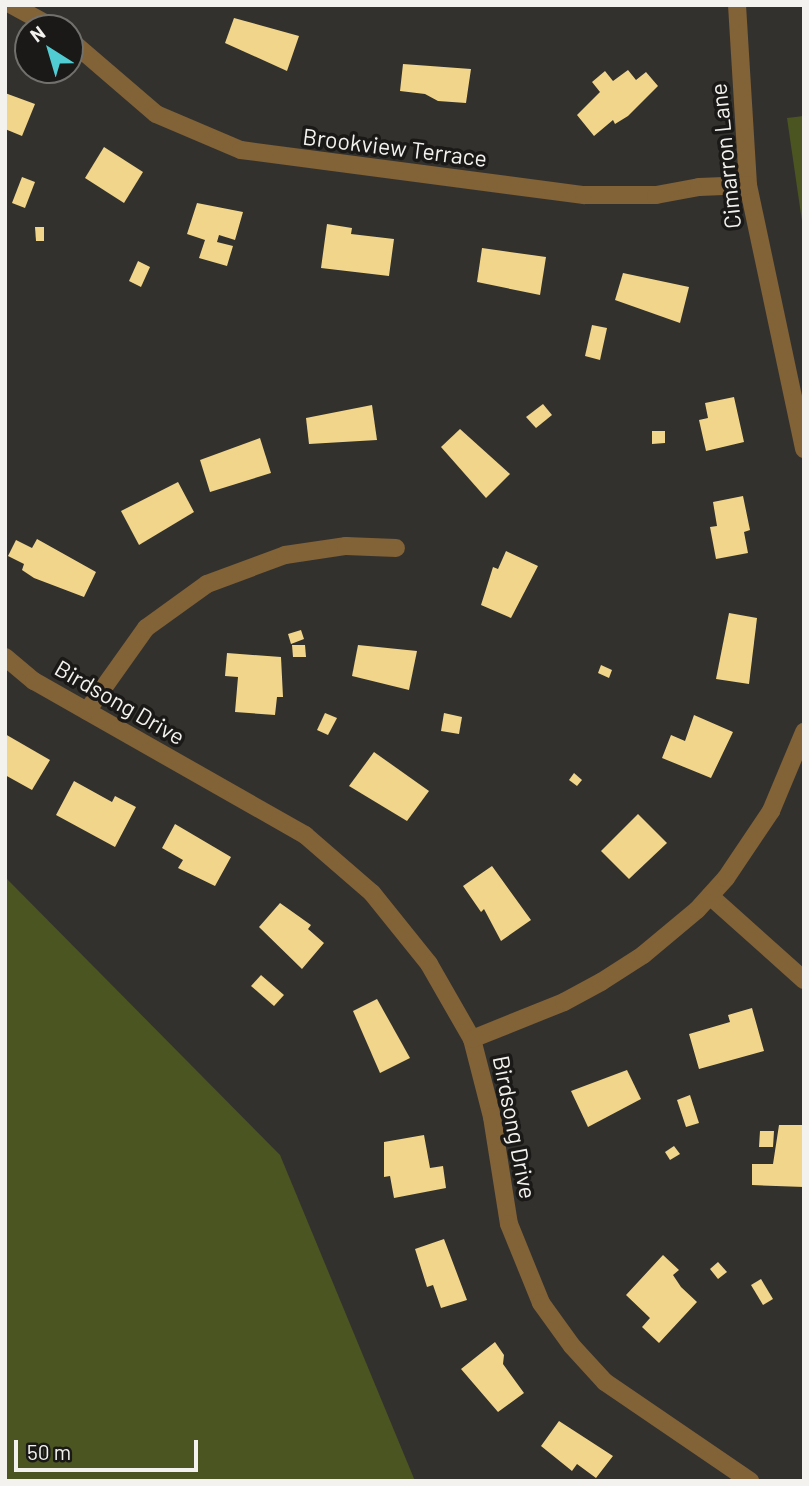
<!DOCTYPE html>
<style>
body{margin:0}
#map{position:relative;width:809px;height:1486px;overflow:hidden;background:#33312d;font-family:Barlow,sans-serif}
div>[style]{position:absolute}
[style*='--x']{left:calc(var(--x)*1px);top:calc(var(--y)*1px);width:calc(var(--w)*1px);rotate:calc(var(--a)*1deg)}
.green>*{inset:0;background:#4b5521}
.building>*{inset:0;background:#f1d58a}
.minor>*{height:18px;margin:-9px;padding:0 9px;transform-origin:9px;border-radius:9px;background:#826237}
span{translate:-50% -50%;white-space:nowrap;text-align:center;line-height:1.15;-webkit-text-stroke:7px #1a1917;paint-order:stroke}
.street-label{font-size:23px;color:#f3f2ef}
.frame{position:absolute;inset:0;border:7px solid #f3f2ef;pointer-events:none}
.north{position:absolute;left:14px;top:14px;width:70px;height:70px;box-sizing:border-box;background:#1a1917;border:2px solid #71706d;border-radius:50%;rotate:323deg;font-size:19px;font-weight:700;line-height:28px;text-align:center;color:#f3f2ef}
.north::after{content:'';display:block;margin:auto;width:24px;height:32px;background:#51ccd3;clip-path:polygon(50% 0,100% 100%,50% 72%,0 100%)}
.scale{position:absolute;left:14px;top:1440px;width:184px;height:32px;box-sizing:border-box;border:4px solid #f3f2ef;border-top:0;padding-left:9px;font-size:21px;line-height:24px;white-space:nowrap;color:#f3f2ef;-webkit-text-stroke:5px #1a1917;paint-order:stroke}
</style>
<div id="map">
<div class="green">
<i style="clip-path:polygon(804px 116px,804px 235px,787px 118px)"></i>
<i style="clip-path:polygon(5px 877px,280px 1155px,415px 1481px,5px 1481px)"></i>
</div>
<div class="building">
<i style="clip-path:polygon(234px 18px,299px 36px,287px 71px,225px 43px)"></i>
<i style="clip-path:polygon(403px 64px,471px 69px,466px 103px,438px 101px,425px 94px,400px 91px)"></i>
<i style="clip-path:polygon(628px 70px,636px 80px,646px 72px,658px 86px,628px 116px,615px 124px,613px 120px,594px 136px,577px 115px,600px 92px,592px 82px,605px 71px,613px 81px)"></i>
<i style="clip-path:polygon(5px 93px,35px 104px,22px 136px,5px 129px)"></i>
<i style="clip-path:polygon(104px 147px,143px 172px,124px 203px,85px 178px)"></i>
<i style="clip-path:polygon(22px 177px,35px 182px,25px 208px,12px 203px)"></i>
<i style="clip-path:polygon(197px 203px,243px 212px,235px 240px,219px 235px,217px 242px,233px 246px,227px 266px,199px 258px,205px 240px,187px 234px)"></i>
<i style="clip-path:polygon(327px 224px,352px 228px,351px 234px,394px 239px,389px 276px,321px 268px)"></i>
<i style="clip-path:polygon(35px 227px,44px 227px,44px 241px,36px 241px)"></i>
<i style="clip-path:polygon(482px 248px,546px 257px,540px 295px,477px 282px)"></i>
<i style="clip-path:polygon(138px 261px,150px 267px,141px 287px,129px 281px)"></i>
<i style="clip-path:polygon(623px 273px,689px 287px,680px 323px,615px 300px)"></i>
<i style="clip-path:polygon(592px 325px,607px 328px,600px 360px,585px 356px)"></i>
<i style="clip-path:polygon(734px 397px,744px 442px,706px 451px,699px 420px,708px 418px,705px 403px)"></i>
<i style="clip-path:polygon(543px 404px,552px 415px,536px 428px,526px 417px)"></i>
<i style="clip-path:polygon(372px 405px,377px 440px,309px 444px,306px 418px)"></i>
<i style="clip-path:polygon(460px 429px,510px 474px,486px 498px,441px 447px)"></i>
<i style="clip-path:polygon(652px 431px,665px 431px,665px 443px,652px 444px)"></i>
<i style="clip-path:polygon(260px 438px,271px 473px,210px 492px,200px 460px)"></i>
<i style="clip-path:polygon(178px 482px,194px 512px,139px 545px,121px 511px)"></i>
<i style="clip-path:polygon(743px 496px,750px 530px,744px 532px,748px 553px,716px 559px,710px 527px,717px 526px,713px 502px)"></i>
<i style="clip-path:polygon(37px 539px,96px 572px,84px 597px,34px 578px,22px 570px,24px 564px,8px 556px,16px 540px,32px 548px)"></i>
<i style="clip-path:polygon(506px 551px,538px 566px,511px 618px,481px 605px,493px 567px,498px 569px)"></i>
<i style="clip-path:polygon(729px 613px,757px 618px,749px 684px,716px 679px)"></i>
<i style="clip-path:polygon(301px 630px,304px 639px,291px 644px,288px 634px)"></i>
<i style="clip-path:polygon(292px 645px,305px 645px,306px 657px,293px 657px)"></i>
<i style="clip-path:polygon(358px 645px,417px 651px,409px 690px,352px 676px)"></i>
<i style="clip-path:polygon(227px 653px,281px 657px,283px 697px,277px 697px,275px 715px,235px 712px,238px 677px,225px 676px)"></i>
<i style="clip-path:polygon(601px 665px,612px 670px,609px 678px,598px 673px)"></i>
<i style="clip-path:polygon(325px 713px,337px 718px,328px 735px,317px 730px)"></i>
<i style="clip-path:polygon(444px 713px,462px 717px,459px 734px,441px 731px)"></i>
<i style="clip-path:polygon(694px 715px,733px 732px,711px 778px,662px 758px,671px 735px,685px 741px)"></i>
<i style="clip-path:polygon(5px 734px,50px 760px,32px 790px,5px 775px)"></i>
<i style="clip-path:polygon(374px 752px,429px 791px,407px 821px,349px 786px)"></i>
<i style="clip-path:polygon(574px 773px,582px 780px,577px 786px,569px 780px)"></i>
<i style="clip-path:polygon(74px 781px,112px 802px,115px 796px,136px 807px,115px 847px,56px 815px)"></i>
<i style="clip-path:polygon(638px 814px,667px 843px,629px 879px,601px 851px)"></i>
<i style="clip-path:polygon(175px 824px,231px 857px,215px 886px,178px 868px,183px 860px,162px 848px)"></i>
<i style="clip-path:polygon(492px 866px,531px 920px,501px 941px,484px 909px,481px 912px,463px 886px)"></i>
<i style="clip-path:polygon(280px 903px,311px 925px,308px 929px,324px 943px,302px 969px,259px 927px)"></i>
<i style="clip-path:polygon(261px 975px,284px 995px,274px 1006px,251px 986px)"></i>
<i style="clip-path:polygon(377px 999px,410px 1058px,380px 1073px,353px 1011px)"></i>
<i style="clip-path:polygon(752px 1008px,764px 1051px,699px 1069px,689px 1034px,730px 1022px,728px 1015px)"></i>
<i style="clip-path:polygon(627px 1070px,641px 1099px,588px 1127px,571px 1091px)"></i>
<i style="clip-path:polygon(690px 1095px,699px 1123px,686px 1127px,677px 1100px)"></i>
<i style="clip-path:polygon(779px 1125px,804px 1125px,804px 1187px,752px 1185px,752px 1164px,773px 1164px)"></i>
<i style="clip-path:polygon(760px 1131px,774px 1131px,773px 1147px,759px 1147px)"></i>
<i style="clip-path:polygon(424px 1135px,430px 1168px,443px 1166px,446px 1188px,394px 1198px,390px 1176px,384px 1177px,384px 1142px)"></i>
<i style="clip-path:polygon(674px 1146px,680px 1154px,670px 1160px,665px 1152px)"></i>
<i style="clip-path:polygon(444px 1239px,467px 1300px,441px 1308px,433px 1285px,427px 1287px,415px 1249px)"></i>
<i style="clip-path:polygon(663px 1255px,679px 1270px,673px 1275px,681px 1287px,697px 1302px,659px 1343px,642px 1327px,650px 1318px,626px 1295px)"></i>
<i style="clip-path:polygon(718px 1262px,727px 1272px,718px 1279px,710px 1269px)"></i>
<i style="clip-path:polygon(761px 1279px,773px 1299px,763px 1305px,751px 1285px)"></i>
<i style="clip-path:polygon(495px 1342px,504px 1355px,503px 1364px,524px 1393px,498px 1412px,461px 1369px)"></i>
<i style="clip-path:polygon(559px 1421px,613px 1456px,596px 1478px,577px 1464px,572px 1471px,541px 1446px)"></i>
</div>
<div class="minor">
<i style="--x:12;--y:5;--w:48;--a:28.7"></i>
<i style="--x:737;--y:5;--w:180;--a:86.5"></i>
<i style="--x:748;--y:185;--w:270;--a:78"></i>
<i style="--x:70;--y:40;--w:113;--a:40.7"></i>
<i style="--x:156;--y:114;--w:92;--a:23"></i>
<i style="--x:241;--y:150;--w:346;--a:7.5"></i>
<i style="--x:584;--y:195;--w:72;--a:0"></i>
<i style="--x:656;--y:195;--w:44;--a:-10.5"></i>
<i style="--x:699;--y:187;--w:49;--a:-2.3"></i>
<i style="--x:5;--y:657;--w:38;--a:40"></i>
<i style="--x:34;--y:681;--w:312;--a:29.6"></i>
<i style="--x:305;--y:835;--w:89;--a:40.9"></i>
<i style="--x:372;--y:893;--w:91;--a:51.2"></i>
<i style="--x:429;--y:964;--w:86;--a:60.2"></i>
<i style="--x:472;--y:1039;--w:81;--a:75.6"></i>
<i style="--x:492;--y:1117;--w:108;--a:81"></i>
<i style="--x:509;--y:1224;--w:85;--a:67.9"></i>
<i style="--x:541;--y:1303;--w:53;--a:54.2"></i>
<i style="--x:572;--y:1346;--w:49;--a:47.5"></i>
<i style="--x:605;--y:1382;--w:176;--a:34.3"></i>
<i style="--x:87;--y:711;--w:102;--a:-54.6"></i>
<i style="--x:146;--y:628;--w:75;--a:-35.8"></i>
<i style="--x:207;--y:584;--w:83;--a:-20.4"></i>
<i style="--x:285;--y:555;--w:62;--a:-8.4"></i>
<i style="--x:346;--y:546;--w:50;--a:2.3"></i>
<i style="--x:710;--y:896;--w:126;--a:41.8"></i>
<i style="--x:472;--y:1039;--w:99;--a:-21.9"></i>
<i style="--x:564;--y:1002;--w:42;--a:-28.4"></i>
<i style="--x:601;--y:982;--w:50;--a:-32.7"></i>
<i style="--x:643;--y:955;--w:70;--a:-39.8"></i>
<i style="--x:697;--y:910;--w:43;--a:-47.8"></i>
<i style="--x:726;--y:878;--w:81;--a:-56.1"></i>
<i style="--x:771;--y:811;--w:86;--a:-67.3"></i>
</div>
<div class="street-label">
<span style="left:395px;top:147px;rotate:7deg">Brookview Terrace</span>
<span style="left:725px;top:156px;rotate:-96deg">Cimarron Lane</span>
<span style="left:120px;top:702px;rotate:30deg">Birdsong Drive</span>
<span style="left:515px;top:1127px;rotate:79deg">Birdsong Drive</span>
</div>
<div class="frame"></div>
<div class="north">N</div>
<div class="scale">50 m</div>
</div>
